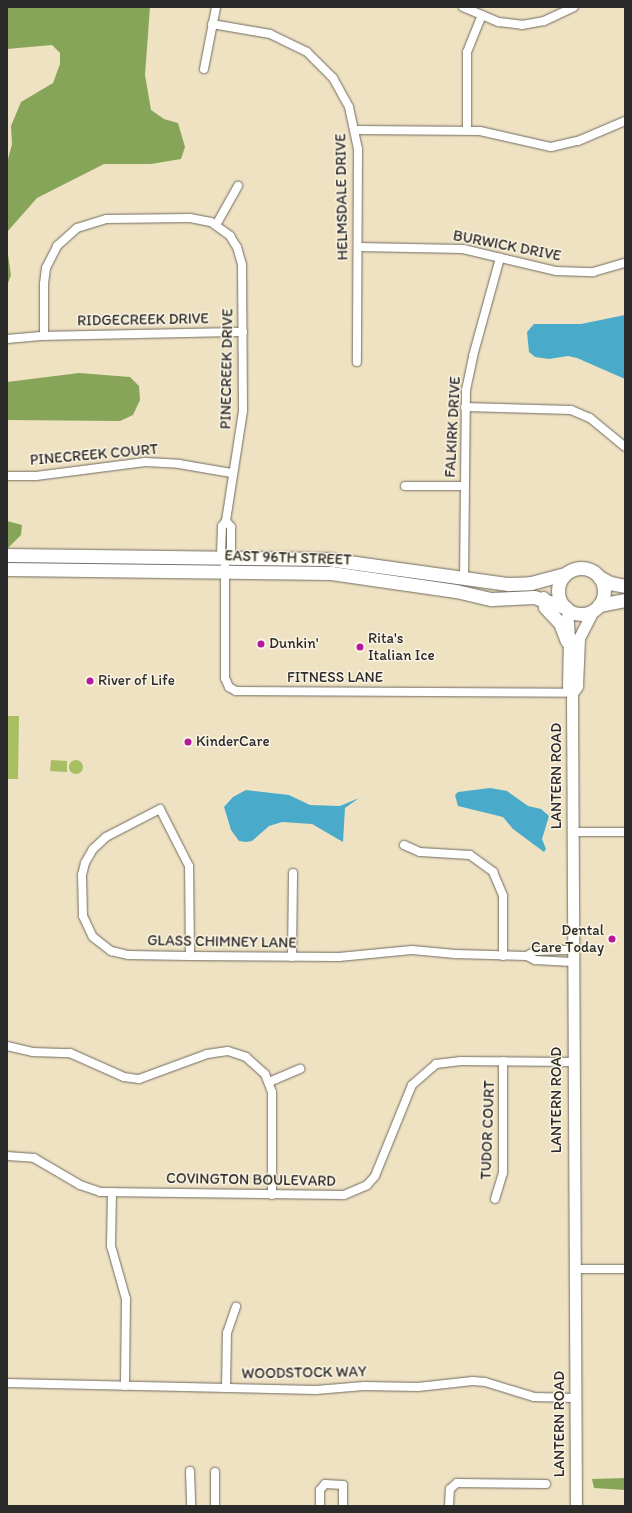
<!DOCTYPE html>
<style>
body{margin:0}
#map{position:relative;width:632px;height:1513px;overflow:hidden;background:#efe2c2;font-family:Itim,sans-serif}
div>[style]{position:absolute}
[style*='--x']{left:calc(var(--x)*1px);top:calc(var(--y)*1px);width:calc(var(--w)*1px);rotate:calc(var(--a)*1deg)}
.green>*{inset:0;background:#a8be63}
.round{border-radius:50%}
.forest>*{inset:0;background:#86a559}
.water>*{inset:0;background:#49abc9}
.roads{filter:drop-shadow(0 0 1px #706b60) drop-shadow(0 0 1px #706b60)}
.street>*{height:8px;margin:-4px;padding:0 4px;transform-origin:4px;border-radius:4px;background:#fff}
.secondary>*{height:11px;margin:-5.5px;padding:0 5.5px;transform-origin:5.5px;border-radius:5.5px;background:#fff}
.primary>*{height:13px;margin:-6.5px;padding:0 6.5px;transform-origin:6.5px;border-radius:6.5px;background:#fff}
.primary>.ring{margin:-6.5px;padding:0;box-sizing:content-box;background:none;border:13px solid #fff;border-radius:50%}
.dots>*{width:11px;height:11px;translate:-50% -50%;box-sizing:border-box;border:2px solid #fcf5e5;border-radius:50%}
span{translate:-50% -50%;white-space:nowrap;text-align:center;line-height:1.15;-webkit-text-stroke:3px #fcf5e5;paint-order:stroke}
.street-label{font-size:15px;color:#2b2b2b}
.poi-label{font-size:15px;color:#2b2b2b}
.left{translate:0 -50%;text-align:left}
.right{translate:-100% -50%;text-align:right}
.frame{position:absolute;inset:0;border:8px solid #2b2b2b;pointer-events:none}
</style>
<div id="map">
<div class="green">
<i style="clip-path:polygon(7px 716px,19px 716px,18px 779px,7px 779px)"></i>
<i class="round" style="left:69px;top:760px;width:14px;height:14px"></i>
<i style="clip-path:polygon(51px 760px,67px 761px,67px 772px,50px 771px)"></i>
</div>
<div class="forest">
<i style="clip-path:polygon(7px 7px,150px 7px,145px 75px,151px 110px,164px 119px,178px 123px,185px 147px,181px 159px,151px 164px,104px 164px,37px 198px,7px 232px,7px 163px,12px 144px,11px 126px,21px 102px,53px 83px,60px 64px,60px 53px,52px 45px,7px 49px)"></i>
<i style="clip-path:polygon(7px 248px,11px 275px,7px 286px)"></i>
<i style="clip-path:polygon(79px 373px,130px 377px,139px 386px,140px 400px,133px 415px,120px 421px,7px 420px,7px 382px)"></i>
<i style="clip-path:polygon(7px 521px,22px 525px,21px 535px,7px 549px)"></i>
<i style="clip-path:polygon(625px 1478px,625px 1490px,594px 1488px,592px 1479px)"></i>
</div>
<div class="water">
<i style="clip-path:polygon(625px 315px,625px 379px,577px 358px,568px 356px,549px 359px,535px 357px,529px 352px,527px 332px,534px 324px,581px 324px)"></i>
<i style="clip-path:polygon(490px 788px,507px 791px,528px 806px,541px 809px,549px 816px,542px 839px,546px 849px,544px 852px,513px 829px,503px 817px,458px 806px,455px 795px,458px 792px)"></i>
<i style="clip-path:polygon(246px 790px,289px 795px,310px 805px,340px 806px,359px 798px,345px 808px,343px 842px,312px 824px,282px 822px,269px 826px,252px 841px,246px 842px,239px 841px,231px 830px,224px 807px,233px 797px)"></i>
</div>
<div class="roads">
<div class="street">
<i style="--x:463;--y:7;--w:39;--a:23"></i>
<i style="--x:499;--y:22;--w:23;--a:7"></i>
<i style="--x:522;--y:25;--w:22;--a:-10"></i>
<i style="--x:544;--y:21;--w:33;--a:-25"></i>
<i style="--x:212;--y:24;--w:59;--a:9.8"></i>
<i style="--x:270;--y:34;--w:41;--a:25.9"></i>
<i style="--x:307;--y:52;--w:37;--a:45"></i>
<i style="--x:333;--y:78;--w:33;--a:61"></i>
<i style="--x:349;--y:107;--w:43;--a:77.9"></i>
<i style="--x:358;--y:149;--w:213;--a:90.3"></i>
<i style="--x:204;--y:69;--w:63;--a:-79"></i>
<i style="--x:356;--y:130;--w:124;--a:0.5"></i>
<i style="--x:480;--y:131;--w:73;--a:12.7"></i>
<i style="--x:551;--y:147;--w:28;--a:-13"></i>
<i style="--x:578;--y:141;--w:51;--a:-23.1"></i>
<i style="--x:467;--y:130;--w:78;--a:-90"></i>
<i style="--x:467;--y:52;--w:40;--a:-68"></i>
<i style="--x:216;--y:225;--w:45;--a:-60.6"></i>
<i style="--x:358;--y:247;--w:105;--a:1.1"></i>
<i style="--x:463;--y:249;--w:96;--a:13.3"></i>
<i style="--x:556;--y:271;--w:37;--a:2"></i>
<i style="--x:593;--y:272;--w:33;--a:-16"></i>
<i style="--x:44;--y:336;--w:52;--a:-90"></i>
<i style="--x:44;--y:284;--w:16;--a:-83"></i>
<i style="--x:46;--y:268;--w:25;--a:-63"></i>
<i style="--x:57;--y:246;--w:27;--a:-42"></i>
<i style="--x:77;--y:228;--w:31;--a:-17"></i>
<i style="--x:107;--y:219;--w:83;--a:-0.7"></i>
<i style="--x:190;--y:218;--w:21;--a:11"></i>
<i style="--x:211;--y:222;--w:24;--a:36"></i>
<i style="--x:230;--y:236;--w:13;--a:58"></i>
<i style="--x:237;--y:247;--w:19;--a:74"></i>
<i style="--x:242;--y:265;--w:146;--a:89.6"></i>
<i style="--x:243;--y:411;--w:111;--a:98.8"></i>
<i style="--x:226;--y:521;--w:6;--a:129"></i>
<i style="--x:222;--y:526;--w:32;--a:92"></i>
<i style="--x:7;--y:339;--w:37;--a:-5"></i>
<i style="--x:44;--y:336;--w:199;--a:-1.2"></i>
<i style="--x:465;--y:407;--w:106;--a:1.6"></i>
<i style="--x:571;--y:410;--w:21;--a:23"></i>
<i style="--x:590;--y:418;--w:45;--a:39.6"></i>
<i style="--x:7;--y:476;--w:29;--a:0"></i>
<i style="--x:36;--y:476;--w:110;--a:-7.3"></i>
<i style="--x:145;--y:462;--w:34;--a:3"></i>
<i style="--x:179;--y:464;--w:53;--a:9.8"></i>
<i style="--x:405;--y:486;--w:58;--a:0"></i>
<i style="--x:226;--y:521;--w:8;--a:50"></i>
<i style="--x:231;--y:527;--w:31;--a:90"></i>
<i style="--x:225;--y:558;--w:120;--a:90"></i>
<i style="--x:225;--y:678;--w:10;--a:66"></i>
<i style="--x:229;--y:687;--w:8;--a:30"></i>
<i style="--x:236;--y:691;--w:336;--a:0.3"></i>
<i style="--x:464;--y:578;--w:188;--a:-89.4"></i>
<i style="--x:466;--y:390;--w:35;--a:-78"></i>
<i style="--x:473;--y:356;--w:102;--a:-74.6"></i>
<i style="--x:572;--y:832;--w:53;--a:0"></i>
<i style="--x:404;--y:845;--w:17;--a:24"></i>
<i style="--x:420;--y:852;--w:50;--a:3.4"></i>
<i style="--x:470;--y:855;--w:29;--a:36"></i>
<i style="--x:493;--y:872;--w:26;--a:67"></i>
<i style="--x:503;--y:896;--w:60;--a:90"></i>
<i style="--x:190;--y:956;--w:90;--a:-90.6"></i>
<i style="--x:189;--y:866;--w:64;--a:-117"></i>
<i style="--x:160;--y:809;--w:61;--a:152.6"></i>
<i style="--x:106;--y:837;--w:18;--a:137"></i>
<i style="--x:93;--y:849;--w:16;--a:120"></i>
<i style="--x:85;--y:863;--w:12;--a:104"></i>
<i style="--x:82;--y:875;--w:41;--a:88.6"></i>
<i style="--x:83;--y:916;--w:23;--a:65"></i>
<i style="--x:93;--y:937;--w:23;--a:38"></i>
<i style="--x:111;--y:951;--w:18;--a:13"></i>
<i style="--x:129;--y:955;--w:61;--a:0.9"></i>
<i style="--x:190;--y:956;--w:149;--a:0.4"></i>
<i style="--x:339;--y:957;--w:73;--a:-5.5"></i>
<i style="--x:412;--y:950;--w:43;--a:5.3"></i>
<i style="--x:455;--y:954;--w:72;--a:1.6"></i>
<i style="--x:527;--y:956;--w:9;--a:27"></i>
<i style="--x:535;--y:960;--w:37;--a:3"></i>
<i style="--x:527;--y:956;--w:9;--a:-32"></i>
<i style="--x:535;--y:951;--w:37;--a:-2"></i>
<i style="--x:292;--y:957;--w:84;--a:-89.3"></i>
<i style="--x:7;--y:1046;--w:26;--a:13"></i>
<i style="--x:32;--y:1052;--w:38;--a:2"></i>
<i style="--x:70;--y:1053;--w:59;--a:24"></i>
<i style="--x:124;--y:1077;--w:15;--a:8"></i>
<i style="--x:139;--y:1079;--w:72;--a:-20.2"></i>
<i style="--x:207;--y:1054;--w:21;--a:-8"></i>
<i style="--x:228;--y:1051;--w:19;--a:18"></i>
<i style="--x:246;--y:1057;--w:25;--a:42"></i>
<i style="--x:265;--y:1074;--w:19;--a:69"></i>
<i style="--x:272;--y:1092;--w:103;--a:90"></i>
<i style="--x:269;--y:1082;--w:34;--a:-23"></i>
<i style="--x:7;--y:1156;--w:27;--a:4"></i>
<i style="--x:34;--y:1158;--w:53;--a:30.4"></i>
<i style="--x:80;--y:1185;--w:21;--a:19"></i>
<i style="--x:100;--y:1192;--w:244;--a:0.7"></i>
<i style="--x:344;--y:1195;--w:25;--a:-23"></i>
<i style="--x:367;--y:1185;--w:12;--a:-48"></i>
<i style="--x:375;--y:1176;--w:98;--a:-67.9"></i>
<i style="--x:412;--y:1085;--w:32;--a:-41"></i>
<i style="--x:436;--y:1064;--w:25;--a:-7"></i>
<i style="--x:461;--y:1061;--w:111;--a:0.5"></i>
<i style="--x:112;--y:1192;--w:54;--a:91.1"></i>
<i style="--x:111;--y:1246;--w:55;--a:74.2"></i>
<i style="--x:126;--y:1299;--w:87;--a:90.7"></i>
<i style="--x:495;--y:1199;--w:27;--a:-73"></i>
<i style="--x:503;--y:1173;--w:112;--a:-90"></i>
<i style="--x:574;--y:1269;--w:51;--a:0"></i>
<i style="--x:7;--y:1383;--w:309;--a:1.3"></i>
<i style="--x:316;--y:1390;--w:48;--a:-4.8"></i>
<i style="--x:364;--y:1386;--w:54;--a:1.1"></i>
<i style="--x:418;--y:1387;--w:55;--a:-6.2"></i>
<i style="--x:473;--y:1381;--w:12;--a:5"></i>
<i style="--x:485;--y:1382;--w:51;--a:17"></i>
<i style="--x:534;--y:1397;--w:41;--a:1.4"></i>
<i style="--x:226;--y:1388;--w:55;--a:-89"></i>
<i style="--x:227;--y:1333;--w:28;--a:-71"></i>
<i style="--x:190;--y:1471;--w:35;--a:88"></i>
<i style="--x:215;--y:1472;--w:34;--a:90"></i>
<i style="--x:320;--y:1506;--w:16;--a:-90"></i>
<i style="--x:320;--y:1490;--w:8;--a:-50"></i>
<i style="--x:325;--y:1484;--w:18;--a:3"></i>
<i style="--x:343;--y:1485;--w:21;--a:90"></i>
<i style="--x:449;--y:1506;--w:17;--a:-87"></i>
<i style="--x:450;--y:1489;--w:9;--a:-41"></i>
<i style="--x:457;--y:1483;--w:89;--a:0.6"></i>
</div>
<div class="secondary">
<i style="--x:567;--y:609;--w:27;--a:86"></i>
<i style="--x:569;--y:636;--w:50;--a:91.1"></i>
<i style="--x:568;--y:686;--w:8;--a:60"></i>
<i style="--x:572;--y:693;--w:813;--a:89.72"></i>
<i style="--x:572;--y:693;--w:9;--a:-54"></i>
<i style="--x:577;--y:686;--w:48;--a:-87.6"></i>
<i style="--x:579;--y:638;--w:31;--a:-63"></i>
</div>
<div class="primary">
<i style="--x:7;--y:555;--w:320;--a:0.7"></i>
<i style="--x:327;--y:559;--w:183;--a:7.9"></i>
<i style="--x:508;--y:584;--w:23;--a:-2"></i>
<i style="--x:531;--y:583;--w:35;--a:-15"></i>
<i class="ring" style="left:558px;top:568px;width:33px;height:33px"></i>
<i style="--x:7;--y:569;--w:324;--a:0.7"></i>
<i style="--x:331;--y:573;--w:126;--a:8.2"></i>
<i style="--x:456;--y:591;--w:37;--a:13"></i>
<i style="--x:492;--y:599;--w:42;--a:-2.7"></i>
<i style="--x:534;--y:597;--w:33;--a:18"></i>
<i style="--x:599;--y:577;--w:13;--a:29"></i>
<i style="--x:610;--y:583;--w:15;--a:11"></i>
<i style="--x:543;--y:598;--w:9;--a:77"></i>
<i style="--x:545;--y:607;--w:22;--a:47"></i>
<i style="--x:560;--y:623;--w:19;--a:69"></i>
<i style="--x:599;--y:605;--w:26;--a:-11"></i>
</div>
</div>
<div class="dots">
<i style="left:261px;top:644px;background:#b5179e"></i>
<i style="left:360px;top:647px;background:#b5179e"></i>
<i style="left:90px;top:681px;background:#b5179e"></i>
<i style="left:188px;top:742px;background:#b5179e"></i>
<i style="left:612px;top:939px;background:#b5179e"></i>
</div>
<div class="street-label">
<span style="left:342px;top:197px;rotate:-91deg">HELMSDALE DRIVE</span>
<span style="left:507px;top:246px;rotate:11deg">BURWICK DRIVE</span>
<span style="left:143px;top:320px;rotate:-1deg">RIDGECREEK DRIVE</span>
<span style="left:227px;top:369px;rotate:-89deg">PINECREEK DRIVE</span>
<span style="left:453px;top:427px;rotate:-87deg">FALKIRK DRIVE</span>
<span style="left:94px;top:455px;rotate:-5deg">PINECREEK COURT</span>
<span style="left:288px;top:558px;rotate:2deg">EAST 96TH STREET</span>
<span style="left:335px;top:678px">FITNESS LANE</span>
<span style="left:557px;top:776px;rotate:-90deg">LANTERN ROAD</span>
<span style="left:222px;top:942px;rotate:1deg">GLASS CHIMNEY LANE</span>
<span style="left:557px;top:1100px;rotate:-90deg">LANTERN ROAD</span>
<span style="left:488px;top:1130px;rotate:-88deg">TUDOR COURT</span>
<span style="left:251px;top:1180px;rotate:1deg">COVINGTON BOULEVARD</span>
<span style="left:304px;top:1373px;rotate:-1deg">WOODSTOCK WAY</span>
<span style="left:560px;top:1424px;rotate:-90deg">LANTERN ROAD</span>
</div>
<div class="poi-label">
<span class="left" style="left:368px;top:647px">Rita's<br>Italian Ice</span>
<span class="left" style="left:269px;top:644px">Dunkin'</span>
<span class="left" style="left:98px;top:681px">River of Life</span>
<span class="left" style="left:196px;top:742px">KinderCare</span>
<span class="right" style="left:604px;top:939px">Dental<br>Care Today</span>
</div>
<div class="frame"></div>
</div>
